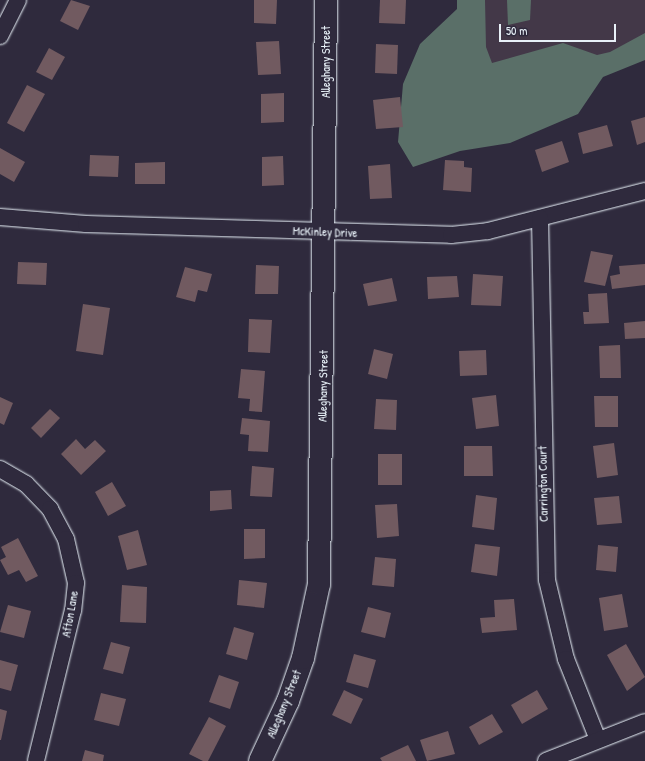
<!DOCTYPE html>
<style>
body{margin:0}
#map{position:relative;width:645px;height:761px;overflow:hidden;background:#2f2a3d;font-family:"Patrick Hand",sans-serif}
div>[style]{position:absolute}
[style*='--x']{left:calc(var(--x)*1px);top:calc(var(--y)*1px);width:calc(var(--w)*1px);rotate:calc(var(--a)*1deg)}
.built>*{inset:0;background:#433848}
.green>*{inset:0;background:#5a6f68}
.building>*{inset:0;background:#715a60}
.roads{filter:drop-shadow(0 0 1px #e8f1f8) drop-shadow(0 0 1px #e8f1f8)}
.street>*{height:16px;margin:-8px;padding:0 8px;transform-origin:8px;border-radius:8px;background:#2f2a3d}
.secondary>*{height:22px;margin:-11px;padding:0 11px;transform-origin:11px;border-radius:11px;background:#2f2a3d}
span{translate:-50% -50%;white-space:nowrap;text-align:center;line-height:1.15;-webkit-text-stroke:3px #2f2a3d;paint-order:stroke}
.street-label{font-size:12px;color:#e8f1f8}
.scale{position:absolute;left:499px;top:24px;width:117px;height:18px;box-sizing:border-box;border:2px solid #e8f1f8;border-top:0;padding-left:5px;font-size:12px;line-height:14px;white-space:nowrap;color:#e8f1f8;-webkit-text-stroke:3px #2f2a3d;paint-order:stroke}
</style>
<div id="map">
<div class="built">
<i style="clip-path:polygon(461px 0,645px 0,645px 60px,461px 115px)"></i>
</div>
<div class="green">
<i style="clip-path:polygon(457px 0,485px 0,486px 47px,492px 63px,563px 43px,597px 55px,610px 52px,645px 33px,645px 60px,603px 77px,578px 114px,510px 143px,460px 151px,413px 167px,398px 142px,403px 84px,420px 44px,457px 9px)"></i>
<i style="clip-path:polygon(507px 0,531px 0,530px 20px,508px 25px)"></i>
</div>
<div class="building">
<i style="clip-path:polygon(71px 0,90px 6px,78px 30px,60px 21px)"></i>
<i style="clip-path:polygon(254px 0,277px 0,276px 24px,254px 23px)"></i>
<i style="clip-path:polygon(380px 0,406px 0,405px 24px,379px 23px)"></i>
<i style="clip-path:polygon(279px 41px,281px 74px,258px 75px,256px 42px)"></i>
<i style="clip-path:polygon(376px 44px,398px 45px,397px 74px,375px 73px)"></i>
<i style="clip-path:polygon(49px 48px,65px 57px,52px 80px,36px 72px)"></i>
<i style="clip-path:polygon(27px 85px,45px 94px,24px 132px,7px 123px)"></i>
<i style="clip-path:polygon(284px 93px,284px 122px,261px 123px,261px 94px)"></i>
<i style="clip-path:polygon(400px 97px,403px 127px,376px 129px,373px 100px)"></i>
<i style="clip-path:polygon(645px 117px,645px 142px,637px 145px,631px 121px)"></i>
<i style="clip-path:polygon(607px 125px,613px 146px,583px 154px,578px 133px)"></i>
<i style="clip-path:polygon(562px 141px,569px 162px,542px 172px,535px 150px)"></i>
<i style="clip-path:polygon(0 148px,25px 162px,14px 182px,0 174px)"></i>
<i style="clip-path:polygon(90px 155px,119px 156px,118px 177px,89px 176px)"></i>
<i style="clip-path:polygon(283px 156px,284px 185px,262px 186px,262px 157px)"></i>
<i style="clip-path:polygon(445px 160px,464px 161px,464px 167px,472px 168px,471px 192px,443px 190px)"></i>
<i style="clip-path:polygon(165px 162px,165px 184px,135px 184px,135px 163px)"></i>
<i style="clip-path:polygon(390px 164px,392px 198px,370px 199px,368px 166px)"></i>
<i style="clip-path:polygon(591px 251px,613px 255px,605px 286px,584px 282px)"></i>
<i style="clip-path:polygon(18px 262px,47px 263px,46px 285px,17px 284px)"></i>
<i style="clip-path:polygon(645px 264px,645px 285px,612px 289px,610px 276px,620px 274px,619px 266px)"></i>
<i style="clip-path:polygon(256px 265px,279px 266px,278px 294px,255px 294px)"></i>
<i style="clip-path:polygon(185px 267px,212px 274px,207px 292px,198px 290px,195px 302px,176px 297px)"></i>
<i style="clip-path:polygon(473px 274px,503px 276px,501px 306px,471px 305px)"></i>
<i style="clip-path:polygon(457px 276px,459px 297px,428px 299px,427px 277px)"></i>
<i style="clip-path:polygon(392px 278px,397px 301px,368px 306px,363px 284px)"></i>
<i style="clip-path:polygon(607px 293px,609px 323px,584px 324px,583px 312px,589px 312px,588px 294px)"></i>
<i style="clip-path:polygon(83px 304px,110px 308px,103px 355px,76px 351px)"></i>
<i style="clip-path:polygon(249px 319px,272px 320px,270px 353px,248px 352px)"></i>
<i style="clip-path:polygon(645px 321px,645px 338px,625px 339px,624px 323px)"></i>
<i style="clip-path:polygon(620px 345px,621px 378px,600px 378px,599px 346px)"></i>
<i style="clip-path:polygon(374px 349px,393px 354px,387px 379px,368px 374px)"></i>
<i style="clip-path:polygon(486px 350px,487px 375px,460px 376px,459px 351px)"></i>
<i style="clip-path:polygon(241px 369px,265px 371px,262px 412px,249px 411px,250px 399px,238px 398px)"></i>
<i style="clip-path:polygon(496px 395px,499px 426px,476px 429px,472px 398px)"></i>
<i style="clip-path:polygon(594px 396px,618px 396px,618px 427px,595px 427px)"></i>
<i style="clip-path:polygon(0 397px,13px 403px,4px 425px,0 423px)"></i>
<i style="clip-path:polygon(376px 399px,397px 400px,396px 430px,374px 429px)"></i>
<i style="clip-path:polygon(50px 409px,60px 418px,41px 438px,31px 428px)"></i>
<i style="clip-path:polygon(242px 418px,270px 421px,268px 452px,248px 451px,249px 435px,240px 434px)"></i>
<i style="clip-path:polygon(76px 439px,85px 449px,95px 440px,106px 451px,81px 475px,61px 454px)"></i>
<i style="clip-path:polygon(614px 443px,618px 475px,597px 478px,593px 446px)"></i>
<i style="clip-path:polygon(464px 446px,492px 446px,493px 476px,464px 476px)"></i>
<i style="clip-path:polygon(378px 454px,402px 454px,402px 485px,378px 485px)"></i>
<i style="clip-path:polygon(252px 466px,274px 468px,272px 497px,250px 496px)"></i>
<i style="clip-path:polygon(112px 482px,126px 506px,108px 516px,95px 492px)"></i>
<i style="clip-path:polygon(231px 490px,232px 509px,210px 511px,210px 491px)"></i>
<i style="clip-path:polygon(476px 495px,497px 498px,494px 530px,472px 527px)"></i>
<i style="clip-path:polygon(619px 496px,622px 523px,597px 525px,594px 498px)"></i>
<i style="clip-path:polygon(397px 504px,399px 536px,377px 538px,375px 505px)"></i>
<i style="clip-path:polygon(244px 529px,265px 529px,265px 558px,244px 559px)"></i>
<i style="clip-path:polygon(138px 530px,147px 565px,127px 570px,118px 536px)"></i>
<i style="clip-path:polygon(18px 538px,38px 576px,26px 582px,19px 570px,8px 575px,0 560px,6px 557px,1px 547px)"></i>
<i style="clip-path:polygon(475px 544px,500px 547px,497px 576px,471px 572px)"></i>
<i style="clip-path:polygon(598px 545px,618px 547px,616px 572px,596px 570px)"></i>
<i style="clip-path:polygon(375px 557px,396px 559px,394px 587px,372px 585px)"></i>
<i style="clip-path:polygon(239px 580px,267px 583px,264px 608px,237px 605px)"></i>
<i style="clip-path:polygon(122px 585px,147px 587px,146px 623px,120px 622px)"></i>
<i style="clip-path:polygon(622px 594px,628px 627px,604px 631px,599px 598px)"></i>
<i style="clip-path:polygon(514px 599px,517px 630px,482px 633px,480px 618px,495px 617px,494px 600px)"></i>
<i style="clip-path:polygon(8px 605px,31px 611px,24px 638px,0 632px)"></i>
<i style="clip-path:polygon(368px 607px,391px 613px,385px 638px,361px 632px)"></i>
<i style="clip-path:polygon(234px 627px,254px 633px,247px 660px,226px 654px)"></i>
<i style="clip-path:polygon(111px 642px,130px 647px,123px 674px,103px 669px)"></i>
<i style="clip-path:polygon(626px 644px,645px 677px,627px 691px,607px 655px)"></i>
<i style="clip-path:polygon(354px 654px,376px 660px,368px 688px,346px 682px)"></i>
<i style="clip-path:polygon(0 660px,18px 665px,11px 691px,0 688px)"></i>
<i style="clip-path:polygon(219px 675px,239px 682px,230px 709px,209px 702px)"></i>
<i style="clip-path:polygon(344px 690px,363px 699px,351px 724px,332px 715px)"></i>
<i style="clip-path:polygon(537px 690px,548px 709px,522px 724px,511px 705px)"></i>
<i style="clip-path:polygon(101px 693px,126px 699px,119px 726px,94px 720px)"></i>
<i style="clip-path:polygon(0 709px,7px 711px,1px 740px,0 740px)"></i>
<i style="clip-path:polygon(492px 714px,503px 732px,479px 745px,469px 727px)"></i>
<i style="clip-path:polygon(209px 717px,226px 726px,208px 761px,203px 761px,189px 754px)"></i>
<i style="clip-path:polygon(448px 731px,455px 754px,427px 761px,420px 740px)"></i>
<i style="clip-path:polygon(408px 745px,416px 761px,382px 761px,380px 758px)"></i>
<i style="clip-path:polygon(85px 750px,104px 755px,103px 761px,82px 761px)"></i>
</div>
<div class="roads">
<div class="street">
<i style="--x:0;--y:36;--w:40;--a:-63.4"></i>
<i style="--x:0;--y:217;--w:86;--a:4.7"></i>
<i style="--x:86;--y:224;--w:365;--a:1.7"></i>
<i style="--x:451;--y:235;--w:37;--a:-6"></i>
<i style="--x:488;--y:231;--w:162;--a:-14.3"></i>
<i style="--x:540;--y:218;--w:362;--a:88.9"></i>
<i style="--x:547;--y:580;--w:81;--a:76.5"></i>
<i style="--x:566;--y:659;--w:87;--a:68.4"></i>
<i style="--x:0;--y:469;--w:30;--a:30"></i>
<i style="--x:26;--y:484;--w:35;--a:46"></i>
<i style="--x:50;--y:509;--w:34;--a:62"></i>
<i style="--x:66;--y:539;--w:45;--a:77.2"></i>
<i style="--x:76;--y:583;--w:27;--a:96"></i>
<i style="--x:73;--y:610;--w:155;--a:103.8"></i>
<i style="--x:546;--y:761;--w:106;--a:-21.5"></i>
</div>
<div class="secondary">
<i style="--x:260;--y:761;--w:66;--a:-65"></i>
<i style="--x:288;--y:701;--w:46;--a:-70.8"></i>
<i style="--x:303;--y:658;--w:76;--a:-77.8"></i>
<i style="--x:319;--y:584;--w:584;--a:-89.31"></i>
</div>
</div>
<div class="street-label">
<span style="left:326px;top:62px;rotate:-90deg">Alleghany Street</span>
<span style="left:325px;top:232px;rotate:2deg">McKinley Drive</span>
<span style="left:323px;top:386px;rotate:-89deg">Alleghany Street</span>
<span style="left:543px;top:484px;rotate:-91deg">Carrington Court</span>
<span style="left:70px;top:614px;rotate:-80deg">Afton Lane</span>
<span style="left:284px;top:704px;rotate:-68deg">Alleghany Street</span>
</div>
<div class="scale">50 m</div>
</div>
